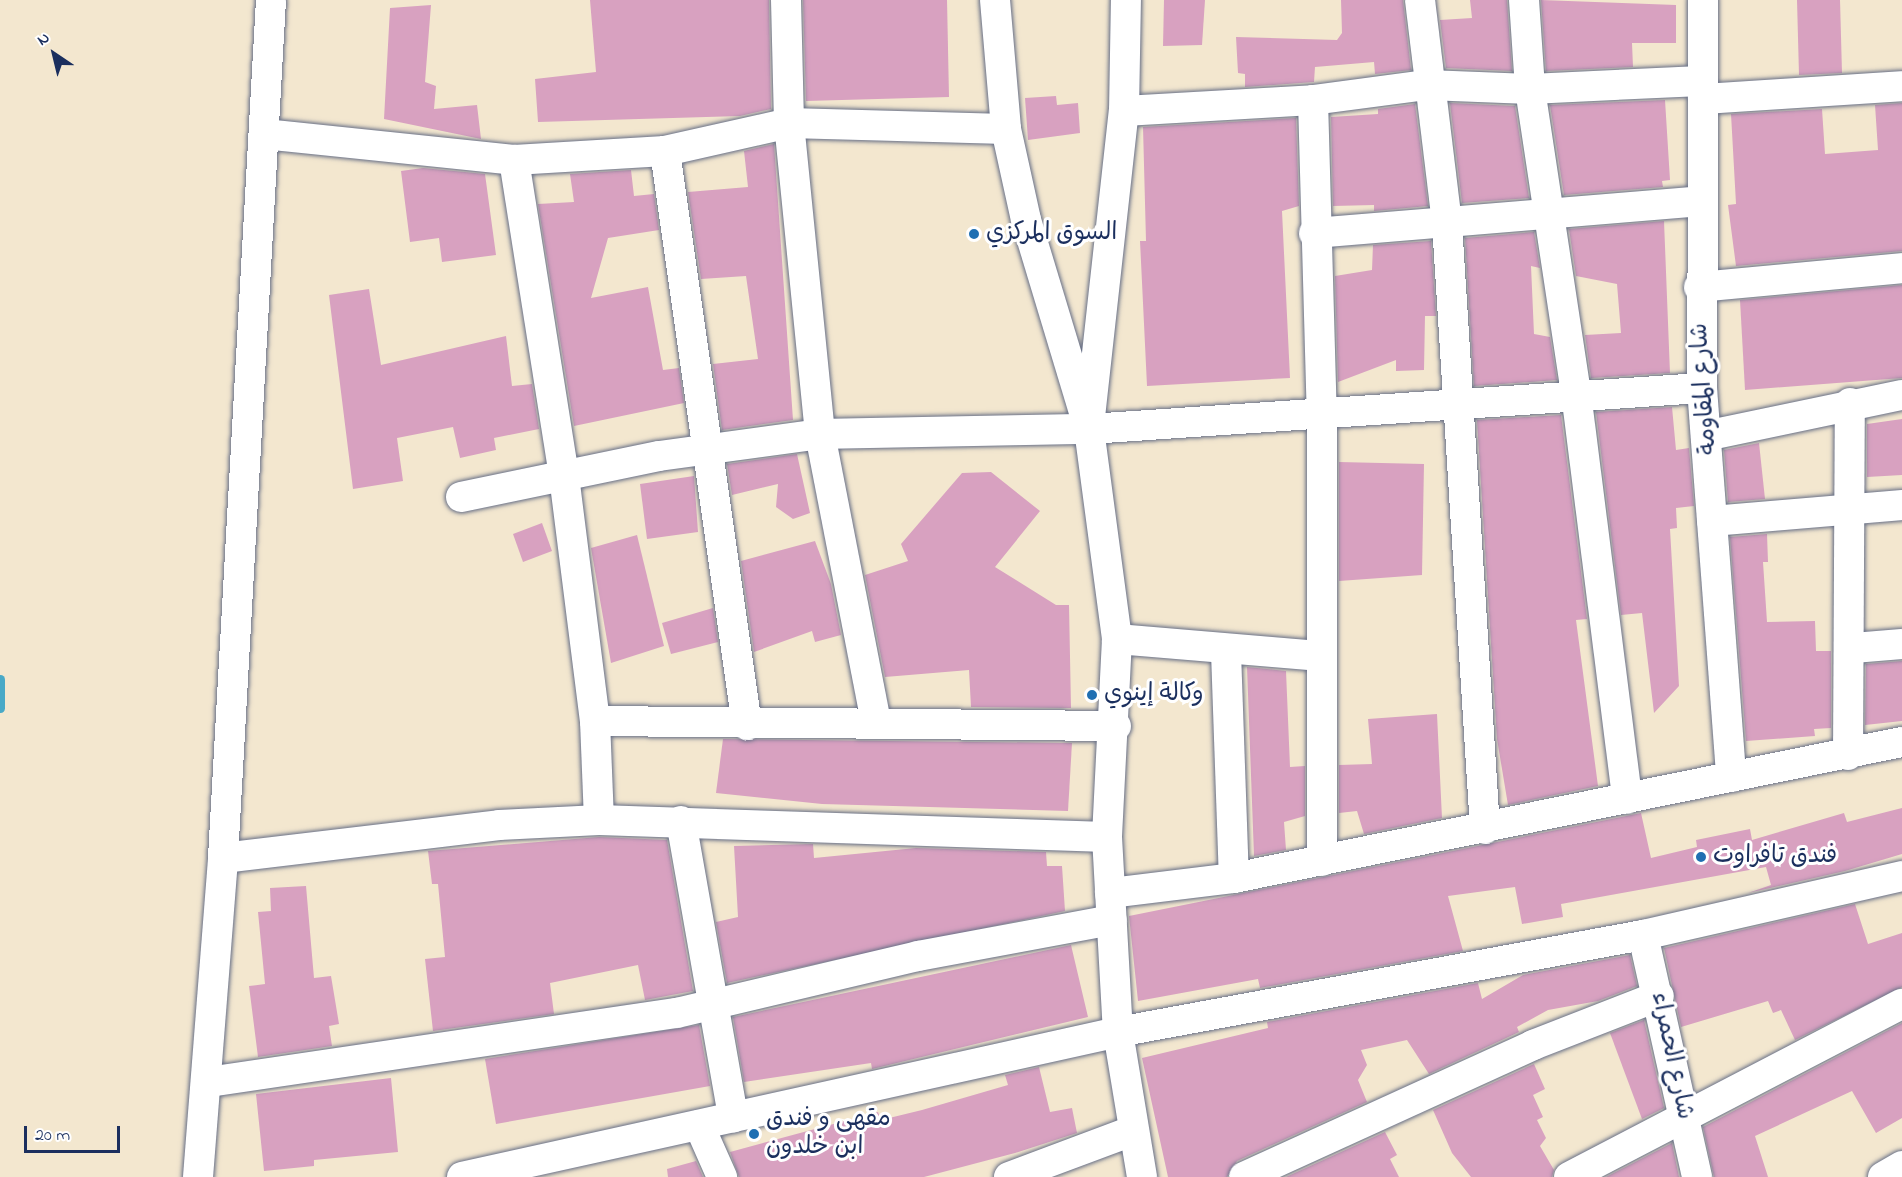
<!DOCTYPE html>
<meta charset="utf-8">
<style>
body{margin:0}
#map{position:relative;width:1902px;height:1177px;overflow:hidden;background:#f3e7cf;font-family:"Indie Flower","Playpen Sans Arabic",sans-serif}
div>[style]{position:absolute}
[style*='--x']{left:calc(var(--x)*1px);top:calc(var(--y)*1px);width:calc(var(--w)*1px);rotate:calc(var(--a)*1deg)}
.stream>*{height:9px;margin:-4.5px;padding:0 4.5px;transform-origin:4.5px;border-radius:4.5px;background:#48a9c7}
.building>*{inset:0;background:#d8a1c0}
.roads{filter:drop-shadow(0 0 2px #676f86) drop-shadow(0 0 2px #676f86)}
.street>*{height:30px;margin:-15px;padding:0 15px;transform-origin:15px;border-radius:15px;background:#fff}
.dots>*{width:16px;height:16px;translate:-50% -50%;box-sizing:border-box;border:3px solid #fff;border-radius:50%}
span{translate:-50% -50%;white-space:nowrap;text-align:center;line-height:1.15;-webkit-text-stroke:6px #fff;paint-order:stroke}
.poi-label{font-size:24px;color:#1b2f5e}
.left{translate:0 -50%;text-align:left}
.street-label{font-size:24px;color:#1b2f5e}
.north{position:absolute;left:24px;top:24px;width:60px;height:60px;-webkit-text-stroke:4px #fff;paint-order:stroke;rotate:325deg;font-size:16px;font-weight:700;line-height:24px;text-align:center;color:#1b2f5e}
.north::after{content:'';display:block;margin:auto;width:21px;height:27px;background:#1b2f5e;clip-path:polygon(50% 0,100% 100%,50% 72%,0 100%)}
.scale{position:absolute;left:24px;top:1126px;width:96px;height:27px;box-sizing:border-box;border:3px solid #1b2f5e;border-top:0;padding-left:8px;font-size:18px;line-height:21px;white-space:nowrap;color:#1b2f5e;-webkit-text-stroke:4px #fff;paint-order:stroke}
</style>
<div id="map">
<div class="stream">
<i style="--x:0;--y:679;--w:29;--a:90"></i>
</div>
<div class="building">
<i style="clip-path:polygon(590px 0,769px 0,771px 109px,740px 116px,538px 122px,535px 79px,596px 72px)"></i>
<i style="clip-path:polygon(803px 0,947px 0,949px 97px,806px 101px)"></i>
<i style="clip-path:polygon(1164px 0,1205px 0,1202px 45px,1163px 46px)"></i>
<i style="clip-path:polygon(1341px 0,1403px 0,1411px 70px,1375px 74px,1374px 62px,1315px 67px,1314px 82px,1245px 87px,1245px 74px,1238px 73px,1236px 37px,1337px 40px,1342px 33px)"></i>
<i style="clip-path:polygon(1470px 0,1507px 0,1512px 71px,1446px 68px,1440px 20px,1472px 18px)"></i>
<i style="clip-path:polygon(1541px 0,1676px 5px,1676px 43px,1632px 43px,1633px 67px,1546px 71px)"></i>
<i style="clip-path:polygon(1797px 0,1840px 0,1842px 73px,1799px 75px)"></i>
<i style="clip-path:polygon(431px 5px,425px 82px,436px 86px,434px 109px,477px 105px,481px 139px,384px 119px,390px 8px)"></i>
<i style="clip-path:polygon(1056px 96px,1057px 105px,1078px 103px,1080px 133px,1028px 140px,1025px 98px)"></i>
<i style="clip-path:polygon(1665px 100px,1670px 180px,1662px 181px,1663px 187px,1564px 195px,1550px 105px)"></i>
<i style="clip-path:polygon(1450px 103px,1515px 106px,1529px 198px,1462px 203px)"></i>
<i style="clip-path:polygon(1902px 103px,1902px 251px,1736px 266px,1728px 205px,1736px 204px,1731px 114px,1822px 109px,1825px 154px,1878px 150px,1875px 105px)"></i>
<i style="clip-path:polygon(1415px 104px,1428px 206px,1374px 211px,1374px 205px,1333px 206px,1331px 117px,1378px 114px,1378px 109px)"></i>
<i style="clip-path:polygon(1296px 118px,1299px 206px,1282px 211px,1290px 378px,1147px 386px,1140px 241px,1146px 241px,1143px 127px)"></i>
<i style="clip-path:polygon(774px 144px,793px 420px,722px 430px,713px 364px,758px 359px,746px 276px,701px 279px,688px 192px,748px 187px,744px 151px)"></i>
<i style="clip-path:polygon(423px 168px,485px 174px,496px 255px,442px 262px,439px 238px,410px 242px,401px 171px)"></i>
<i style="clip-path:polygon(631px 170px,634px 196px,654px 194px,659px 230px,608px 238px,591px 298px,648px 287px,663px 370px,679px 368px,684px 403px,574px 426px,538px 204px,574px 202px,570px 174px)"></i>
<i style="clip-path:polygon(1664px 221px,1670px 373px,1591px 378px,1585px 335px,1621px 333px,1617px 284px,1576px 276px,1569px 229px)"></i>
<i style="clip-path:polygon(1534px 232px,1540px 268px,1531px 266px,1534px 334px,1550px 337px,1557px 380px,1474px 386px,1465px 238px)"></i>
<i style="clip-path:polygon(1431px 241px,1436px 316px,1425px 316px,1424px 370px,1396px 371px,1396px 360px,1338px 382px,1335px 276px,1372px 270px,1373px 245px)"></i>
<i style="clip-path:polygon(1902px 285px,1902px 378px,1745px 390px,1740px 300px)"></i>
<i style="clip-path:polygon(369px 289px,381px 365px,506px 336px,512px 386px,532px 384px,539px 429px,494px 438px,496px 450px,460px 458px,453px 427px,397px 438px,403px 481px,353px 489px,329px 295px)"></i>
<i style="clip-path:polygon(1672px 407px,1676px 450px,1689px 448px,1694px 506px,1676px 508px,1677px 528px,1670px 529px,1679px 686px,1654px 713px,1642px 613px,1621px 615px,1596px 412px)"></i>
<i style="clip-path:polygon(1561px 415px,1587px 619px,1576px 620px,1598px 786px,1508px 805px,1497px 739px,1477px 420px)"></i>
<i style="clip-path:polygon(1902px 419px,1902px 475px,1867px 477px,1867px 424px)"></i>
<i style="clip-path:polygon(1759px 443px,1765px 499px,1728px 502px,1724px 450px)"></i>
<i style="clip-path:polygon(797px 454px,810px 513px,793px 519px,776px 507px,778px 484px,732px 495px,727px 464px)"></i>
<i style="clip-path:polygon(1339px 462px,1424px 464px,1422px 575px,1339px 581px)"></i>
<i style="clip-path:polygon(991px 472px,1040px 511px,995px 567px,1056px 605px,1069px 605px,1071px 708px,971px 707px,969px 670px,885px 677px,865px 575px,908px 561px,901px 544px,962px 473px)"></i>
<i style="clip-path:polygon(694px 476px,698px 532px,647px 539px,640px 484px)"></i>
<i style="clip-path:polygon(542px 523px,552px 551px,523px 562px,513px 534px)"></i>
<i style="clip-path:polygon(1767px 534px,1768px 562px,1763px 562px,1767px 622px,1815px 621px,1816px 651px,1831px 651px,1831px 728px,1814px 729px,1815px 736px,1746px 741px,1730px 537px)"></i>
<i style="clip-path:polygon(637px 535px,664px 646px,611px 663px,591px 548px)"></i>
<i style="clip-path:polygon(815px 541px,831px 584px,841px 635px,815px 642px,812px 631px,754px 652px,741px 561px)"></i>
<i style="clip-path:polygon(713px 608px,718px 642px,671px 654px,662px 623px)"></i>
<i style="clip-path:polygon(1902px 661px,1902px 721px,1865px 725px,1866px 664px)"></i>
<i style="clip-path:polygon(1247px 667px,1286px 671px,1290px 767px,1305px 766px,1305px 816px,1284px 822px,1286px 850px,1254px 856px)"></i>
<i style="clip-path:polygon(1437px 714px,1442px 818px,1364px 834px,1357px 811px,1339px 813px,1339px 765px,1372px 764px,1368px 719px)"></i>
<i style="clip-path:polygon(723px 739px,1072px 743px,1068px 811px,822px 804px,716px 793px)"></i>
<i style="clip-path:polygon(1902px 808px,1902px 854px,1845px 871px,1748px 893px,1771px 885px,1766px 867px,1561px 904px,1563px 917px,1522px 924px,1515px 887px,1448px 896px,1463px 951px,1260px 988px,1258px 979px,1138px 1001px,1129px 916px,1641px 813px,1651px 858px,1697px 847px,1696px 840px,1750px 829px,1752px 840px,1844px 813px,1847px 822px)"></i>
<i style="clip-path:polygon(599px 837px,667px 840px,693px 991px,645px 1000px,638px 965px,550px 983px,554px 1014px,433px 1031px,425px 959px,445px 957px,438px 884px,432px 884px,428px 851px)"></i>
<i style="clip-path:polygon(813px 844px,814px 858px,916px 848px,1046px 852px,1047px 866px,1062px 866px,1065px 911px,727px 983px,716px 922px,738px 917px,734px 846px)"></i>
<i style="clip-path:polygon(306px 886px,314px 978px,331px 976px,339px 1024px,329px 1026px,332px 1046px,258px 1057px,249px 986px,265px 984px,258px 912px,271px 911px,270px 888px)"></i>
<i style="clip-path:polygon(1855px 904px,1868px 944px,1902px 933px,1902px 987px,1795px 1040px,1781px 1010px,1773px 1013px,1768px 1001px,1681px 1027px,1664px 948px)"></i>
<i style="clip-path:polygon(1071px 945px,1088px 1017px,872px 1069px,871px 1063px,744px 1082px,733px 1017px)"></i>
<i style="clip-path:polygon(1630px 955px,1637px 986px,1598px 1001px,1548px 1010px,1517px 1027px,1519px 1032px,1429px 1074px,1407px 1040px,1361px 1050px,1367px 1065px,1358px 1080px,1367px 1102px,1237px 1161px,1227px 1177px,1168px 1177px,1142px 1058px,1268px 1028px,1267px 1022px,1478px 983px,1482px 999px,1523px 975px)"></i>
<i style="clip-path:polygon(1644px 1020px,1664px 1108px,1642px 1119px,1610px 1033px)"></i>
<i style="clip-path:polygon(1902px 1023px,1902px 1118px,1876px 1133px,1852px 1091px,1755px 1136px,1768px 1177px,1714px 1177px,1703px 1127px)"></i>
<i style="clip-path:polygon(699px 1025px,710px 1086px,496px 1124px,485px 1059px)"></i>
<i style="clip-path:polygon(1534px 1064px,1545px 1089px,1533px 1095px,1543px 1117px,1537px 1120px,1546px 1138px,1540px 1146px,1554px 1170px,1552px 1177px,1471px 1177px,1452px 1153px,1433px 1110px)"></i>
<i style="clip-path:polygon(1039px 1067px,1050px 1112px,1072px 1108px,1077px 1133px,1015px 1153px,924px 1177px,739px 1177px,730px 1152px,878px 1112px,881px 1120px,922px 1110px,1008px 1085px,1005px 1075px)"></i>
<i style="clip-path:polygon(391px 1078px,398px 1152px,314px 1160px,314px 1166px,264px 1171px,256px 1094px)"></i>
<i style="clip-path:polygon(1385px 1132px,1397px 1155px,1390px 1159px,1399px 1177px,1286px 1177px)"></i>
<i style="clip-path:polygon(1672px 1143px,1679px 1177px,1606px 1177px)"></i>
<i style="clip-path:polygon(696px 1161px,703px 1177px,668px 1177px,667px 1169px)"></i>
</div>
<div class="roads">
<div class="street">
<i style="--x:786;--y:0;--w:123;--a:88.6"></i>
<i style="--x:789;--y:123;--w:313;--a:84.3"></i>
<i style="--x:820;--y:434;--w:294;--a:79"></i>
<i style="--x:995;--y:0;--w:129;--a:85.1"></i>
<i style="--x:1006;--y:129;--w:93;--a:77.6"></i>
<i style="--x:1026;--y:220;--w:218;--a:73.2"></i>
<i style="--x:1089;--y:429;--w:212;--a:82.4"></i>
<i style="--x:1117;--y:639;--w:198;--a:92.9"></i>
<i style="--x:1107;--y:837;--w:195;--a:86.8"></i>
<i style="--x:1118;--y:1032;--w:147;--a:80.6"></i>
<i style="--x:1420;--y:0;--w:225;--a:83.1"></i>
<i style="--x:1447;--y:223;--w:607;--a:86.41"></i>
<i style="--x:1524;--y:0;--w:89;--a:86.1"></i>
<i style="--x:1530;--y:89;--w:307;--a:81.4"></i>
<i style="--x:1576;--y:393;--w:409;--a:82.8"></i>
<i style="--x:1703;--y:0;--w:388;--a:90.1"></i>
<i style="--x:1702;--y:388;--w:390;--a:85.7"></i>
<i style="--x:1703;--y:99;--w:199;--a:-3.7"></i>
<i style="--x:1313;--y:100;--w:316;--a:88.4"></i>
<i style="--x:1322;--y:416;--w:445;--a:90"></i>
<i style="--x:1124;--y:111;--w:189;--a:-3.3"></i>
<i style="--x:1313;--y:100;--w:115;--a:-7.5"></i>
<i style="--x:1427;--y:85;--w:103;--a:2.2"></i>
<i style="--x:1530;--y:89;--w:171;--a:-2.7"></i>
<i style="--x:264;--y:134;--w:251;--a:5.9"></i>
<i style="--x:514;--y:160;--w:151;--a:-3.4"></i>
<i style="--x:665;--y:151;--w:127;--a:-12.7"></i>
<i style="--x:789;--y:123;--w:217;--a:1.6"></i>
<i style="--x:665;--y:151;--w:580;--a:81.87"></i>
<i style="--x:514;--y:160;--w:320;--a:81"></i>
<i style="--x:564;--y:476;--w:247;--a:82.8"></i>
<i style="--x:595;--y:721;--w:99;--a:87.7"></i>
<i style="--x:1314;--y:233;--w:389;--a:-4.7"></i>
<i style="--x:1699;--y:287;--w:204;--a:-5.3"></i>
<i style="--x:1090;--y:417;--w:308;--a:-83.7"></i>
<i style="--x:1124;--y:111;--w:111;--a:-89"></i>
<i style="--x:1710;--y:435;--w:196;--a:-11.8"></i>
<i style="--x:461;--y:497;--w:202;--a:-11.7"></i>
<i style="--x:659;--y:456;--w:162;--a:-7.8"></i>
<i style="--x:820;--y:434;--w:269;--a:-1.1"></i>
<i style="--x:1089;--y:429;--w:614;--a:-3.83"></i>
<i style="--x:1712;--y:521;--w:191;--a:-4.8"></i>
<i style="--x:1117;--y:639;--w:202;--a:4.8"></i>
<i style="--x:1853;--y:648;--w:49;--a:-4.7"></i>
<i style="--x:1226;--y:652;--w:226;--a:88"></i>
<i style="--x:595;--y:721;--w:521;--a:0.55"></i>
<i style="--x:1848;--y:755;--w:352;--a:-89.7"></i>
<i style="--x:681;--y:821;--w:301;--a:80"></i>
<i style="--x:223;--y:858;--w:278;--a:-6.8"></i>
<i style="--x:499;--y:825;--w:100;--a:-2.9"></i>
<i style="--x:599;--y:820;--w:508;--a:1.92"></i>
<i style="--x:1110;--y:893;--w:125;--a:-6.9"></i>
<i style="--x:1234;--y:878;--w:682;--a:-11.51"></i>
<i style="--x:1643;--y:935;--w:248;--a:77.4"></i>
<i style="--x:209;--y:1082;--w:473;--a:-8.4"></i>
<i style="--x:677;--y:1013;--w:248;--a:-13.3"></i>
<i style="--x:918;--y:956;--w:197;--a:-10.5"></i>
<i style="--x:699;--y:1125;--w:57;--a:66.1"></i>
<i style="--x:198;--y:1177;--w:320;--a:-85.5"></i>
<i style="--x:223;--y:858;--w:859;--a:-86.8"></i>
<i style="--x:462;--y:1177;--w:672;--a:-12.46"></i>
<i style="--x:1118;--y:1032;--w:534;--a:-10.47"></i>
<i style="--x:1643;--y:935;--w:266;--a:-12.8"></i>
<i style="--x:1009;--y:1177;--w:131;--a:-20.5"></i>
<i style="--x:1244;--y:1177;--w:318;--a:-24.5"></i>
<i style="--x:1533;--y:1045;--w:135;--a:-21.3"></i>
<i style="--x:1569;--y:1177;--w:375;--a:-27.5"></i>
<i style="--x:1883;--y:1177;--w:22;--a:-30"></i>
</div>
</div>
<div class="dots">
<i style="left:974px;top:234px;background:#1f6fb2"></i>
<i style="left:1092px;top:695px;background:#1f6fb2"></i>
<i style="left:1701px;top:857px;background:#1f6fb2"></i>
<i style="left:754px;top:1134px;background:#1f6fb2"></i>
</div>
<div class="poi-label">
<span class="left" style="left:986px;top:234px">السوق المركزي</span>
<span class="left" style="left:1104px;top:695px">وكالة إينوي</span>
<span class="left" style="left:1713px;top:857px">فندق تافراوت</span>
<span class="left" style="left:766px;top:1134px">مقهى و فندق<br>ابن خلدون</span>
</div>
<div class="street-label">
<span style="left:1705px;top:389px;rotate:-94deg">شارع المقاومة</span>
<span style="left:1671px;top:1056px;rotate:78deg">شارع الحمراء</span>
</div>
<div class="north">N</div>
<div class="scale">20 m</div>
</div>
